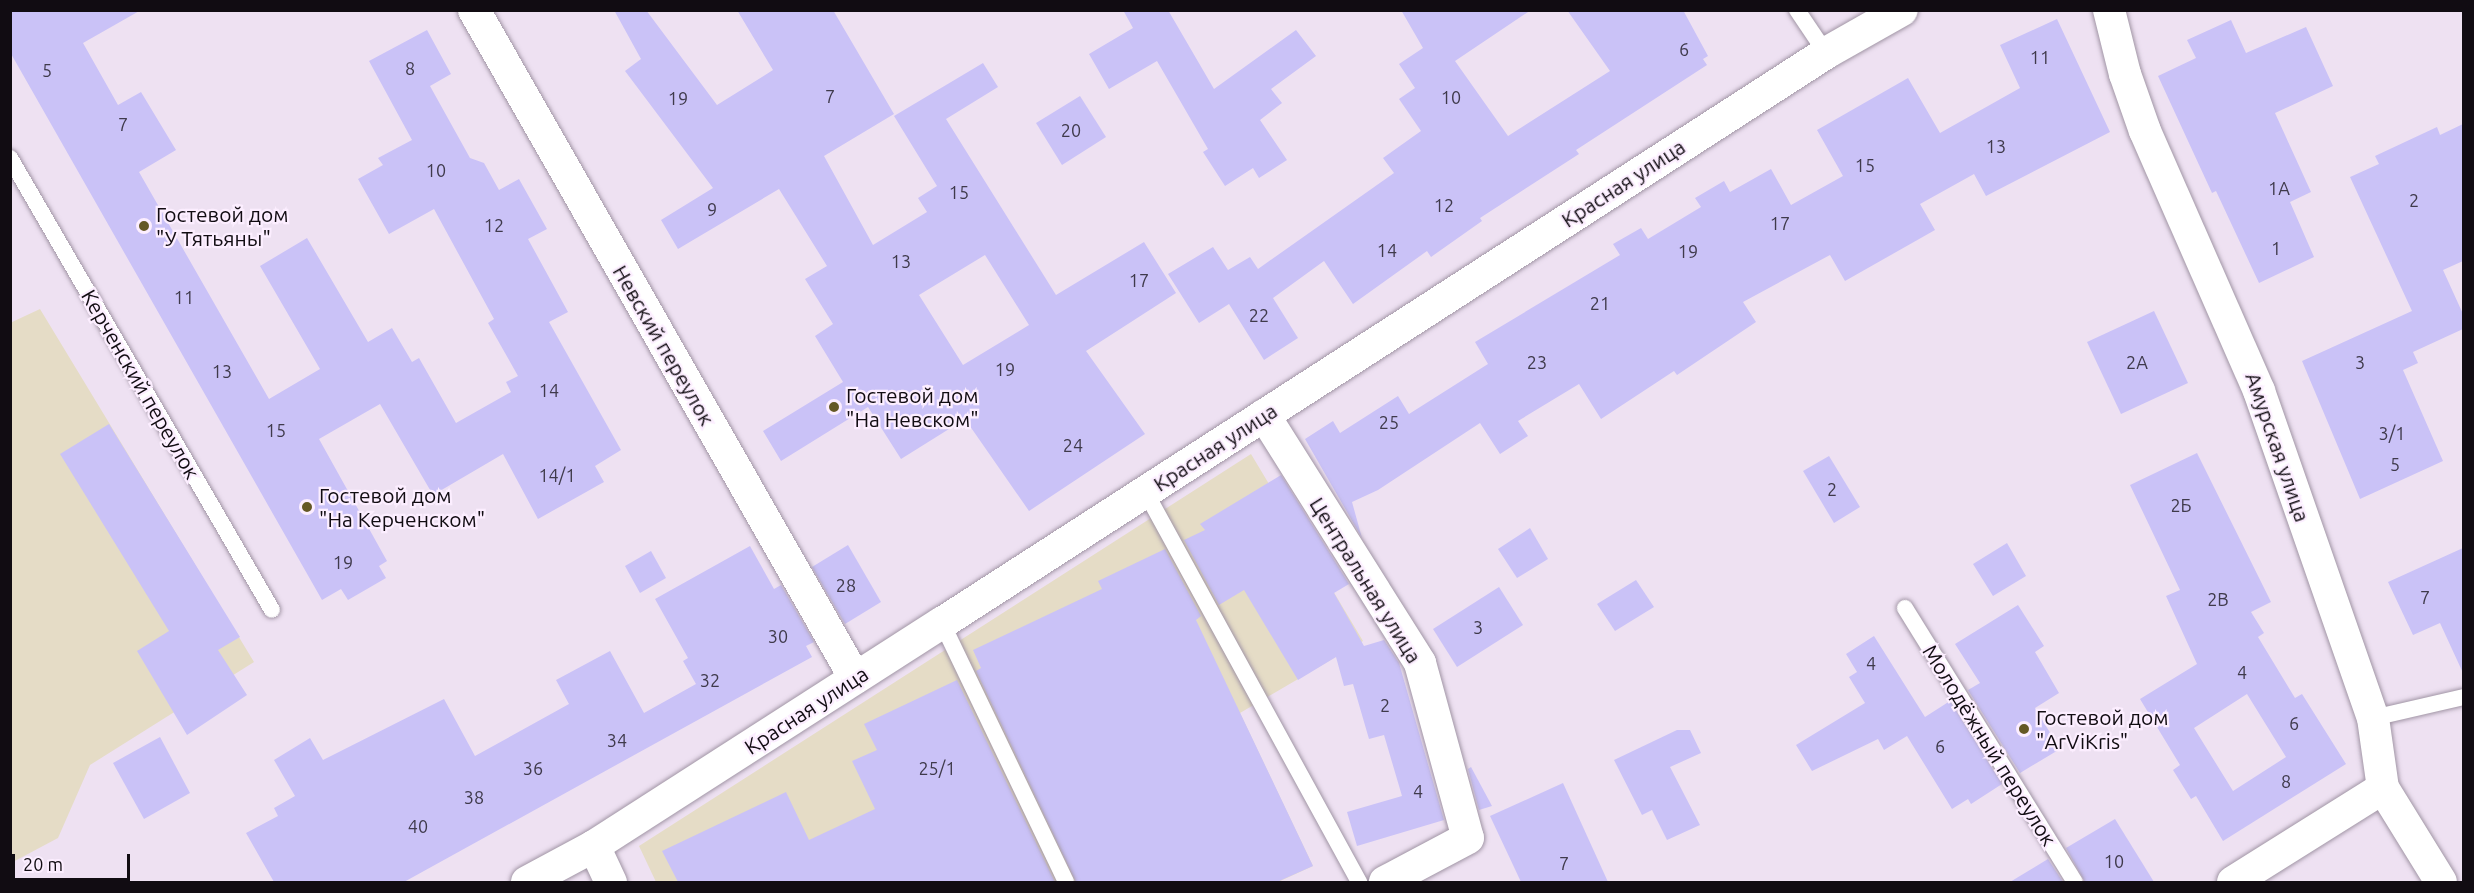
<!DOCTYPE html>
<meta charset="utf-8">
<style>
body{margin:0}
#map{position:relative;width:2474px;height:893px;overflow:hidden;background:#eee1f2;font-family:Ubuntu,sans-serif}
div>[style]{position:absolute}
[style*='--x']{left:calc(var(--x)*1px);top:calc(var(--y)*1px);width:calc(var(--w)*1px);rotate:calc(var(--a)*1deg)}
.industrial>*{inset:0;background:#e5dcc6}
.building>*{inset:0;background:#cac2f7}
.roads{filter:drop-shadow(0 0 2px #a195a5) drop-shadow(0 0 2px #a195a5)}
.service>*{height:16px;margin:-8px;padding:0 8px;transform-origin:8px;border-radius:8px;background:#fff}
.minor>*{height:32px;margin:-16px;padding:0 16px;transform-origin:16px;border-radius:16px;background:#fff}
.dots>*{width:16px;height:16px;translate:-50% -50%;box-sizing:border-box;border:3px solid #fceeff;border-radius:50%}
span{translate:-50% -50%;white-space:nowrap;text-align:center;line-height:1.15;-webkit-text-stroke:4.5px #fceeff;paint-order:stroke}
.number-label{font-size:18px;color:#3f3a4b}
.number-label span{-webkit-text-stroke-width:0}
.street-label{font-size:21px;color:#110c12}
.poi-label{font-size:21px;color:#110c12}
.left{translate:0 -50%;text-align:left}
.frame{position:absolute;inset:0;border:12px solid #110c12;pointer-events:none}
.scale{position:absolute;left:12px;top:854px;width:118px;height:27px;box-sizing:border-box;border:3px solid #110c12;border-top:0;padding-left:8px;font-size:18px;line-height:21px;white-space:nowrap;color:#110c12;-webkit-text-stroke:4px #fceeff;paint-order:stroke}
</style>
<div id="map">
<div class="industrial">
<i style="clip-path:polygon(40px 309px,254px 662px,90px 765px,58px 838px,11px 863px,10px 323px)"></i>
<i style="clip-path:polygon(1251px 454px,1363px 641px,1240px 713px,1313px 866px,1278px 882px,656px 882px,639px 846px)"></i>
</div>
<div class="building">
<i style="clip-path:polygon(10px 10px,141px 10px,83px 43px,118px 105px,141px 92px,176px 150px,139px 172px,269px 399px,320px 369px,260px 266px,307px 238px,368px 342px,392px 328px,412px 362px,419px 358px,456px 423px,511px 392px,506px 382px,518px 376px,488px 323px,494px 319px,434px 209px,389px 234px,358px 179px,383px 165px,378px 158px,412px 140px,369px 61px,427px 30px,451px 74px,430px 86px,470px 158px,484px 163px,499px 190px,519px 179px,547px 229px,528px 239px,568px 312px,549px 322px,621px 450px,595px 466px,604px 482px,538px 519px,503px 454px,433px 495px,380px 404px,319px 439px,387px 561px,379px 566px,386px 578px,348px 600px,341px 589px,322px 600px,10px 52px)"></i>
<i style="clip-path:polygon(evenodd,614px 10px,646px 10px,717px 105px,773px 70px,737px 10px,833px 10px,894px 114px,824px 156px,873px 245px,927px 212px,918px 198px,937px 186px,894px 116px,983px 63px,998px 87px,946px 119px,1056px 295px,1144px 242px,1176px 293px,1086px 351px,1145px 434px,1029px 511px,965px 419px,901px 459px,868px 407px,781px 461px,763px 431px,843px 382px,815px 336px,833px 324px,805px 279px,827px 266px,779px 189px,678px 249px,661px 220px,713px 188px,625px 71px,641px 59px,614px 10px,985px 255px,1029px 325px,963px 365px,919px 295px,985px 255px)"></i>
<i style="clip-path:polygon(1123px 10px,1168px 10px,1214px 89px,1296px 30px,1316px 56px,1271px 89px,1282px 103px,1260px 120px,1287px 160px,1259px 178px,1253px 168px,1225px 186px,1203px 152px,1208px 149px,1157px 61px,1109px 89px,1089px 54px,1133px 28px)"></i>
<i style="clip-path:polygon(1401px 10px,1531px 10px,1455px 61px,1508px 136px,1610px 71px,1567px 10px,1683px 10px,1708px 56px,1703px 59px,1707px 65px,1576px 150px,1579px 154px,1480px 218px,1482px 221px,1431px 257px,1427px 251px,1353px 304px,1324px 261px,1273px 298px,1298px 338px,1264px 360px,1229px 304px,1199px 323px,1168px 274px,1213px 247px,1228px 270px,1250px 257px,1258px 269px,1394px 173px,1383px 158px,1421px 131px,1399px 99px,1415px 88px,1399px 64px,1423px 48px)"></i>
<i style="clip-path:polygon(2057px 19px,2110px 132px,1986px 196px,1974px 174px,1920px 204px,1935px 230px,1845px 281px,1830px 255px,1743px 302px,1756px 322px,1677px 375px,1674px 371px,1601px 419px,1579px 384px,1518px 421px,1528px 436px,1500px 454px,1480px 423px,1378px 490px,1352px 502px,1362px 538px,1305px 439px,1333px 421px,1340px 433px,1398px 396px,1409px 414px,1488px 364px,1475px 342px,1620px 255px,1613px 244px,1641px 228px,1648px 239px,1701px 207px,1695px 198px,1724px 181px,1730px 192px,1771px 169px,1791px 205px,1843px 176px,1817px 130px,1908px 78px,1940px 133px,2020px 88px,2000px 45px)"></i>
<i style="clip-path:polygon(2231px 20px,2246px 53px,2306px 27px,2333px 86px,2275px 113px,2311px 192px,2290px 202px,2314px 257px,2259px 283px,2216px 191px,2212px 193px,2158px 76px,2196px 58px,2187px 40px)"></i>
<i style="clip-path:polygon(1080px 96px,1106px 137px,1062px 165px,1036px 123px)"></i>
<i style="clip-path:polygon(2463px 124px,2463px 261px,2443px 270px,2463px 314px,2463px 329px,2413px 352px,2418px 363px,2403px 370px,2443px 461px,2360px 499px,2302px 361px,2412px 311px,2350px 177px,2379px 164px,2375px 156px,2437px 127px,2440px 135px)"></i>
<i style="clip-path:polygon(2154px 311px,2188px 383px,2121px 414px,2087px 342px)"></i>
<i style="clip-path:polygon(109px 424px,240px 637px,218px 650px,247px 695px,187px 735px,137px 651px,169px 631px,60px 454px)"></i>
<i style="clip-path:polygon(evenodd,2197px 453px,2271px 602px,2251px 612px,2264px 633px,2258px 637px,2295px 698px,2302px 694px,2346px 764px,2223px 841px,2196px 796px,2191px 799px,2173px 770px,2180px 765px,2140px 699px,2197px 664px,2166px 596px,2180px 590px,2130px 485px,2197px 453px,2247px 694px,2286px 757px,2233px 791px,2194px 728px,2247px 694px)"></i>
<i style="clip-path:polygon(1829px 456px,1860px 507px,1834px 523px,1803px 471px)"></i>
<i style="clip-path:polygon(1281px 475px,1349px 584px,1334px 593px,1364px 646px,1384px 640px,1399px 663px,1444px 820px,1357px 846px,1347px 812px,1402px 796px,1384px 735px,1369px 739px,1353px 684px,1344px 686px,1336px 657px,1298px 680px,1244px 590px,1219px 605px,1184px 540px,1205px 530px,1200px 524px)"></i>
<i style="clip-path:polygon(1530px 528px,1548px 559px,1517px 578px,1498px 549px)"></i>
<i style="clip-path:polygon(2007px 543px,2026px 576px,1993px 596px,1973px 564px)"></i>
<i style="clip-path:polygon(848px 545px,881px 602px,845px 624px,812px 567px)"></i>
<i style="clip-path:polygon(750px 546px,774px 589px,781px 585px,814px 642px,806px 646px,812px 657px,404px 882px,274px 882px,246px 833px,278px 816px,274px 808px,295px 796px,274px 760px,310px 738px,323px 760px,444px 699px,475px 756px,569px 704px,556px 680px,610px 651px,644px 713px,696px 684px,683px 661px,688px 658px,655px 599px)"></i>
<i style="clip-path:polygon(2463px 548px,2463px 673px,2440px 623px,2413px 635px,2388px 582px)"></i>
<i style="clip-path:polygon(1165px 549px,1201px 616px,1196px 620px,1313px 866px,1277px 882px,1076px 882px,976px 671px,981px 668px,973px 650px,1102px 589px,1098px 581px)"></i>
<i style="clip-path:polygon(651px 551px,666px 578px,640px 593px,625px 566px)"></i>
<i style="clip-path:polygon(1636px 580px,1654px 607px,1615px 631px,1597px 604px)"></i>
<i style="clip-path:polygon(1499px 587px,1523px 625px,1457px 667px,1433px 629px)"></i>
<i style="clip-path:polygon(2018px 605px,2044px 646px,2035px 652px,2059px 693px,2035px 708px,2060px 749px,2020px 773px,1968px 690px,1980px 683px,1955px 644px)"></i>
<i style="clip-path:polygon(1874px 636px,1925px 717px,1950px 701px,2002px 784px,1971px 804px,1968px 799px,1952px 809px,1907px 736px,1884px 750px,1878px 739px,1812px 771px,1796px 745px,1865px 703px,1849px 677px,1857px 672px,1846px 654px)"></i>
<i style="clip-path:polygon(957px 680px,1055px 882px,678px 882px,662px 851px,786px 792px,809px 840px,875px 809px,852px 761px,877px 750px,864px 724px)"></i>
<i style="clip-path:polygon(1677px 730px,1690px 730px,1701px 753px,1670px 767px,1700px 825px,1667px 840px,1652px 810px,1642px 815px,1614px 760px)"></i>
<i style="clip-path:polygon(160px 737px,190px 793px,144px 819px,113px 763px)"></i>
<i style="clip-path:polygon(1471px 767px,1492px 806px,1479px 810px,1468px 769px)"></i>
<i style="clip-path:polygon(1563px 783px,1608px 882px,1521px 882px,1490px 816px)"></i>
<i style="clip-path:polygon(2115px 819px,2154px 882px,2085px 882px,2066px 848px)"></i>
<i style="clip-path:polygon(2048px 859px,2063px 882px,2010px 882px)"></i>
</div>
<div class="roads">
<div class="service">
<i style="--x:1797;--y:10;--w:52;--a:56"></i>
<i style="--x:10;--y:158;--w:522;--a:59.9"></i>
<i style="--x:1145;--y:491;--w:446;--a:61.3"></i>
<i style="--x:1905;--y:608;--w:322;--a:58.2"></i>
<i style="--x:942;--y:623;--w:287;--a:64.4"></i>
<i style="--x:2373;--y:718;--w:93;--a:-13"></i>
</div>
<div class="minor">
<i style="--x:474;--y:10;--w:769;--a:60.3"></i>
<i style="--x:2109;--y:10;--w:66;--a:76"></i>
<i style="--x:2125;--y:74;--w:60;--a:70.7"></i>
<i style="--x:2145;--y:131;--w:284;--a:66.3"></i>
<i style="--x:2259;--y:391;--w:346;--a:70.8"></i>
<i style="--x:2373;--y:718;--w:71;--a:81.9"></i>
<i style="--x:2383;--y:788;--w:110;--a:58.3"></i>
<i style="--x:1264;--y:415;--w:293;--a:57.8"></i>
<i style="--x:1420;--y:663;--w:181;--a:74.7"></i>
<i style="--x:1468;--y:838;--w:94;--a:152.1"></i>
<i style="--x:594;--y:846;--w:40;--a:65"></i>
<i style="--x:527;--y:882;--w:76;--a:-28.2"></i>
<i style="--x:594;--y:846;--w:413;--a:-32.7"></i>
<i style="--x:942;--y:623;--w:1052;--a:-32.81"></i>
<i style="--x:1826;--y:53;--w:87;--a:-29.5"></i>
<i style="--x:2233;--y:882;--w:177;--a:-32.1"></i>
</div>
</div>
<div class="dots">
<i style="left:144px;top:226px;background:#645825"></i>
<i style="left:834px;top:407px;background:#645825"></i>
<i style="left:307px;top:507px;background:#645825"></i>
<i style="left:2024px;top:729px;background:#645825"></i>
</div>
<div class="number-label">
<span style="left:1684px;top:49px">6</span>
<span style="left:2040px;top:57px">11</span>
<span style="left:410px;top:68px">8</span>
<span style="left:47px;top:70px">5</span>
<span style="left:830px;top:96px">7</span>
<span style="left:1451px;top:97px">10</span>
<span style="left:678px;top:98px">19</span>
<span style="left:123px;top:124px">7</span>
<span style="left:1071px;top:130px">20</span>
<span style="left:1996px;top:146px">13</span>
<span style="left:1865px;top:165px">15</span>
<span style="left:436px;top:170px">10</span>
<span style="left:2279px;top:188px">1А</span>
<span style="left:959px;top:192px">15</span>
<span style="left:2414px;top:200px">2</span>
<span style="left:1444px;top:205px">12</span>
<span style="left:712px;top:209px">9</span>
<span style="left:1780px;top:223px">17</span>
<span style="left:494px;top:225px">12</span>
<span style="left:2276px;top:248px">1</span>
<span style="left:1387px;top:250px">14</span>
<span style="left:1688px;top:251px">19</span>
<span style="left:901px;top:261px">13</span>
<span style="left:1139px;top:280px">17</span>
<span style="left:184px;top:297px">11</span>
<span style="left:1600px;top:303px">21</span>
<span style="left:1259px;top:315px">22</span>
<span style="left:1537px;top:362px">23</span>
<span style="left:2137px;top:362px">2А</span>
<span style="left:2360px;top:362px">3</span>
<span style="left:1005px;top:369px">19</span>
<span style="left:222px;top:371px">13</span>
<span style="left:549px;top:390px">14</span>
<span style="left:1389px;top:422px">25</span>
<span style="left:276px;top:430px">15</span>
<span style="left:2392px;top:433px">3/1</span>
<span style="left:1073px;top:445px">24</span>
<span style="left:2395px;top:464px">5</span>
<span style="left:557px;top:475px">14/1</span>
<span style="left:1832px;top:489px">2</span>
<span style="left:2181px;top:505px">2Б</span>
<span style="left:343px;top:562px">19</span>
<span style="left:846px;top:585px">28</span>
<span style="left:2425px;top:597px">7</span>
<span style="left:2218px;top:599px">2В</span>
<span style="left:1478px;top:627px">3</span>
<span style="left:778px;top:636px">30</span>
<span style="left:1871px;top:663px">4</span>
<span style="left:2242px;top:672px">4</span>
<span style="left:710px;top:680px">32</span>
<span style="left:1385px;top:705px">2</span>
<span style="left:2294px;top:723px">6</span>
<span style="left:617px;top:740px">34</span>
<span style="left:1940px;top:746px">6</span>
<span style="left:533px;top:768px">36</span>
<span style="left:937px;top:768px">25/1</span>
<span style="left:2286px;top:781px">8</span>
<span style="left:1418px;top:791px">4</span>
<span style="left:474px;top:797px">38</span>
<span style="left:418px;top:826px">40</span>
<span style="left:2114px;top:861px">10</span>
<span style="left:1564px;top:863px">7</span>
</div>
<div class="street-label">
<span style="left:1623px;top:183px;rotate:-33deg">Красная улица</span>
<span style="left:664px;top:345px;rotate:60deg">Невский переулок</span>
<span style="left:141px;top:384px;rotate:60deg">Керченский переулок</span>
<span style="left:1215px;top:447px;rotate:-33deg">Красная улица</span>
<span style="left:2278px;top:447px;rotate:71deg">Амурская улица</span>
<span style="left:1366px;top:580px;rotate:58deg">Центральная улица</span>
<span style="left:806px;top:710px;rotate:-33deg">Красная улица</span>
<span style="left:1990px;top:745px;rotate:58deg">Молодёжный переулок</span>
</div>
<div class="poi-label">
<span class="left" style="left:156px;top:226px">Гостевой дом<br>"У Тятьяны"</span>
<span class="left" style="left:846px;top:407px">Гостевой дом<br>"На Невском"</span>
<span class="left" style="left:319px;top:507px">Гостевой дом<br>"На Керченском"</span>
<span class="left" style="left:2036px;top:729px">Гостевой дом<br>"ArViKris"</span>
</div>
<div class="frame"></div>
<div class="scale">20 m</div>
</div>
